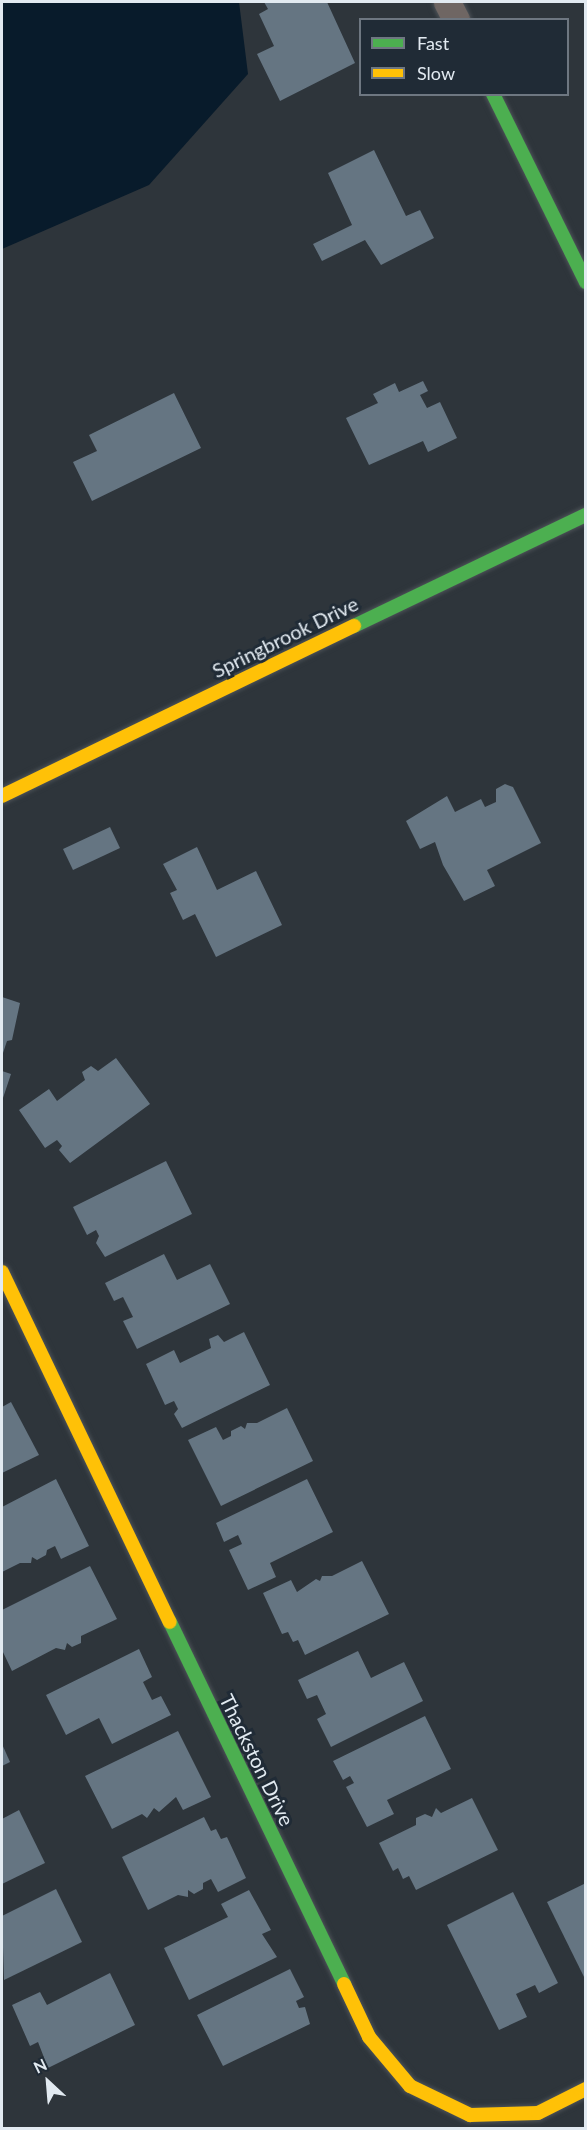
<!DOCTYPE html>
<style>
body{margin:0}
#map{position:relative;width:587px;height:2130px;overflow:hidden;background:#2e353b;font-family:Lato,sans-serif}
div>[style]{position:absolute}
[style*='--x']{left:calc(var(--x)*1px);top:calc(var(--y)*1px);width:calc(var(--w)*1px);rotate:calc(var(--a)*1deg)}
.water>*{inset:0;background:#081b2b}
.building>*{inset:0;background:#657582}
.roads{filter:drop-shadow(0 0 2px #4c5257) drop-shadow(0 0 2px #4c5257)}
.street>*{height:27px;margin:-13.5px;padding:0 13.5px;transform-origin:13.5px;border-radius:13.5px;background:#6f6663}
.fast>*{height:14px;margin:-7px;padding:0 7px;transform-origin:7px;border-radius:7px;background:#4caf50}
.slow>*{height:14px;margin:-7px;padding:0 7px;transform-origin:7px;border-radius:7px;background:#ffc107}
span{translate:-50% -50%;white-space:nowrap;text-align:center;line-height:1.15;-webkit-text-stroke:6px #202b36;paint-order:stroke}
.street-label{font-size:20px;color:#e2eaf1}
.frame{position:absolute;inset:0;border:3px solid #e2eaf1;pointer-events:none}
.legend{position:absolute;left:359px;top:18px;width:210px;height:78px;box-sizing:border-box;background:#202b36;border:2px solid #6e7781;margin:0;padding:8px 10px;list-style:none;font-size:18px;color:#e2eaf1}
.legend li{display:flex;align-items:center;gap:12px;height:30px}
.legend b{width:30px;border:2px solid #6e7781}
.north{position:absolute;left:18px;top:2052px;width:60px;height:60px;-webkit-text-stroke:4px #202b36;paint-order:stroke;rotate:334deg;font-size:16px;font-weight:700;line-height:24px;text-align:center;color:#e2eaf1}
.north::after{content:'';display:block;margin:auto;width:21px;height:27px;background:#e2eaf1;clip-path:polygon(50% 0,100% 100%,50% 72%,0 100%)}
</style>
<div id="map">
<div class="water">
<i style="clip-path:polygon(2px 2px,239px 2px,248px 74px,149px 185px,2px 249px)"></i>
</div>
<div class="building">
<i style="clip-path:polygon(264px 2px,327px 2px,355px 63px,280px 101px,257px 54px,274px 46px,259px 14px,268px 9px)"></i>
<i style="clip-path:polygon(374px 150px,406px 216px,420px 210px,434px 238px,381px 265px,365px 240px,322px 261px,313px 244px,352px 225px,328px 173px)"></i>
<i style="clip-path:polygon(423px 381px,428px 391px,420px 395px,427px 408px,440px 402px,457px 438px,428px 452px,423px 441px,369px 465px,346px 418px,378px 403px,373px 394px,395px 383px,399px 392px)"></i>
<i style="clip-path:polygon(174px 393px,201px 448px,92px 501px,73px 462px,97px 451px,89px 435px)"></i>
<i style="clip-path:polygon(505px 784px,513px 787px,541px 843px,487px 870px,495px 886px,464px 901px,443px 865px,435px 842px,420px 849px,406px 821px,447px 796px,455px 812px,481px 799px,485px 807px,496px 802px,496px 789px)"></i>
<i style="clip-path:polygon(110px 827px,120px 848px,73px 870px,63px 849px)"></i>
<i style="clip-path:polygon(197px 847px,217px 890px,256px 871px,282px 925px,216px 957px,195px 914px,183px 920px,170px 893px,177px 890px,163px 864px)"></i>
<i style="clip-path:polygon(2px 997px,20px 1003px,12px 1040px,7px 1041px,2px 1056px)"></i>
<i style="clip-path:polygon(116px 1058px,150px 1104px,70px 1163px,59px 1150px,62px 1146px,57px 1140px,45px 1148px,19px 1110px,49px 1089px,57px 1101px,85px 1080px,82px 1072px,91px 1066px,98px 1071px)"></i>
<i style="clip-path:polygon(2px 1071px,11px 1074px,2px 1101px)"></i>
<i style="clip-path:polygon(166px 1161px,192px 1214px,105px 1257px,96px 1243px,99px 1236px,96px 1230px,87px 1235px,73px 1207px)"></i>
<i style="clip-path:polygon(164px 1254px,177px 1280px,210px 1264px,230px 1304px,137px 1349px,123px 1321px,133px 1317px,123px 1297px,114px 1301px,105px 1283px)"></i>
<i style="clip-path:polygon(244px 1332px,270px 1385px,182px 1428px,174px 1414px,178px 1409px,174px 1401px,165px 1405px,146px 1364px,174px 1350px,180px 1363px,211px 1348px,209px 1339px,218px 1335px,224px 1342px)"></i>
<i style="clip-path:polygon(11px 1402px,39px 1455px,2px 1473px,2px 1407px)"></i>
<i style="clip-path:polygon(287px 1408px,313px 1461px,221px 1506px,188px 1440px,216px 1427px,223px 1440px,231px 1436px,231px 1431px,241px 1426px,245px 1429px,247px 1423px,257px 1423px)"></i>
<i style="clip-path:polygon(56px 1479px,89px 1546px,61px 1559px,55px 1546px,47px 1550px,46px 1555px,37px 1560px,32px 1557px,31px 1563px,20px 1563px,2px 1572px,2px 1507px)"></i>
<i style="clip-path:polygon(307px 1479px,333px 1532px,270px 1563px,276px 1577px,248px 1590px,229px 1550px,242px 1544px,238px 1535px,224px 1542px,216px 1523px)"></i>
<i style="clip-path:polygon(362px 1561px,389px 1614px,305px 1655px,298px 1640px,293px 1642px,288px 1632px,282px 1634px,263px 1593px,291px 1580px,297px 1592px,316px 1579px,320px 1581px,322px 1576px,332px 1576px)"></i>
<i style="clip-path:polygon(90px 1566px,117px 1619px,81px 1636px,81px 1643px,72px 1647px,67px 1643px,65px 1650px,56px 1648px,12px 1671px,2px 1650px,2px 1610px)"></i>
<i style="clip-path:polygon(139px 1649px,152px 1677px,143px 1682px,152px 1700px,161px 1696px,171px 1715px,112px 1744px,99px 1718px,66px 1735px,46px 1695px)"></i>
<i style="clip-path:polygon(358px 1651px,371px 1678px,404px 1662px,423px 1701px,331px 1747px,317px 1719px,326px 1714px,317px 1695px,307px 1699px,298px 1680px)"></i>
<i style="clip-path:polygon(425px 1716px,451px 1769px,387px 1800px,394px 1814px,367px 1827px,346px 1787px,354px 1783px,350px 1776px,343px 1780px,333px 1761px)"></i>
<i style="clip-path:polygon(178px 1731px,211px 1797px,183px 1810px,176px 1797px,159px 1812px,154px 1808px,147px 1818px,142px 1814px,112px 1829px,85px 1776px)"></i>
<i style="clip-path:polygon(2px 1744px,10px 1762px,2px 1766px)"></i>
<i style="clip-path:polygon(472px 1798px,498px 1850px,416px 1890px,409px 1876px,403px 1879px,398px 1868px,393px 1871px,379px 1843px,416px 1825px,416px 1818px,425px 1814px,432px 1817px,436px 1808px,441px 1813px)"></i>
<i style="clip-path:polygon(19px 1810px,45px 1863px,2px 1884px,2px 1819px)"></i>
<i style="clip-path:polygon(204px 1817px,211px 1831px,216px 1829px,221px 1839px,227px 1837px,246px 1878px,218px 1892px,211px 1879px,203px 1883px,203px 1889px,194px 1894px,188px 1890px,188px 1897px,178px 1895px,148px 1910px,122px 1857px)"></i>
<i style="clip-path:polygon(586px 1883px,586px 1981px,547px 1902px)"></i>
<i style="clip-path:polygon(56px 1889px,82px 1942px,4px 1980px,2px 1916px)"></i>
<i style="clip-path:polygon(249px 1890px,271px 1930px,262px 1934px,277px 1957px,189px 2000px,164px 1948px,228px 1917px,221px 1904px)"></i>
<i style="clip-path:polygon(513px 1892px,558px 1983px,539px 1993px,535px 1985px,516px 1994px,527px 2017px,499px 2030px,447px 1925px)"></i>
<i style="clip-path:polygon(290px 1969px,304px 1997px,296px 2001px,299px 2008px,305px 2007px,310px 2024px,223px 2066px,197px 2015px)"></i>
<i style="clip-path:polygon(110px 1973px,135px 2025px,48px 2068px,38px 2042px,30px 2046px,12px 2005px,40px 1992px,47px 2005px)"></i>
</div>
<div class="roads">
<div class="street">
<i style="--x:447;--y:2;--w:20;--a:63"></i>
</div>
<div class="fast">
<i style="--x:493;--y:94;--w:210;--a:63.7"></i>
<i style="--x:354;--y:626;--w:257;--a:-25.6"></i>
<i style="--x:170;--y:1622;--w:402;--a:64.3"></i>
</div>
<div class="slow">
<i style="--x:2;--y:796;--w:391;--a:-25.8"></i>
<i style="--x:2;--y:1272;--w:388;--a:64.4"></i>
<i style="--x:344;--y:1984;--w:59;--a:64.7"></i>
<i style="--x:369;--y:2037;--w:64;--a:50.1"></i>
<i style="--x:410;--y:2086;--w:67;--a:25.8"></i>
<i style="--x:470;--y:2115;--w:68;--a:-1.7"></i>
<i style="--x:538;--y:2113;--w:54;--a:-26.6"></i>
</div>
</div>
<div class="street-label">
<span style="left:285px;top:637px;rotate:-26deg">Springbrook Drive</span>
<span style="left:257px;top:1760px;rotate:64deg">Thackston Drive</span>
</div>
<div class="frame"></div>
<ul class="legend">
<li><b style="height:8px;background:#4caf50"></b>Fast</li>
<li><b style="height:8px;background:#ffc107"></b>Slow</li>
</ul>
<div class="north">N</div>
</div>
